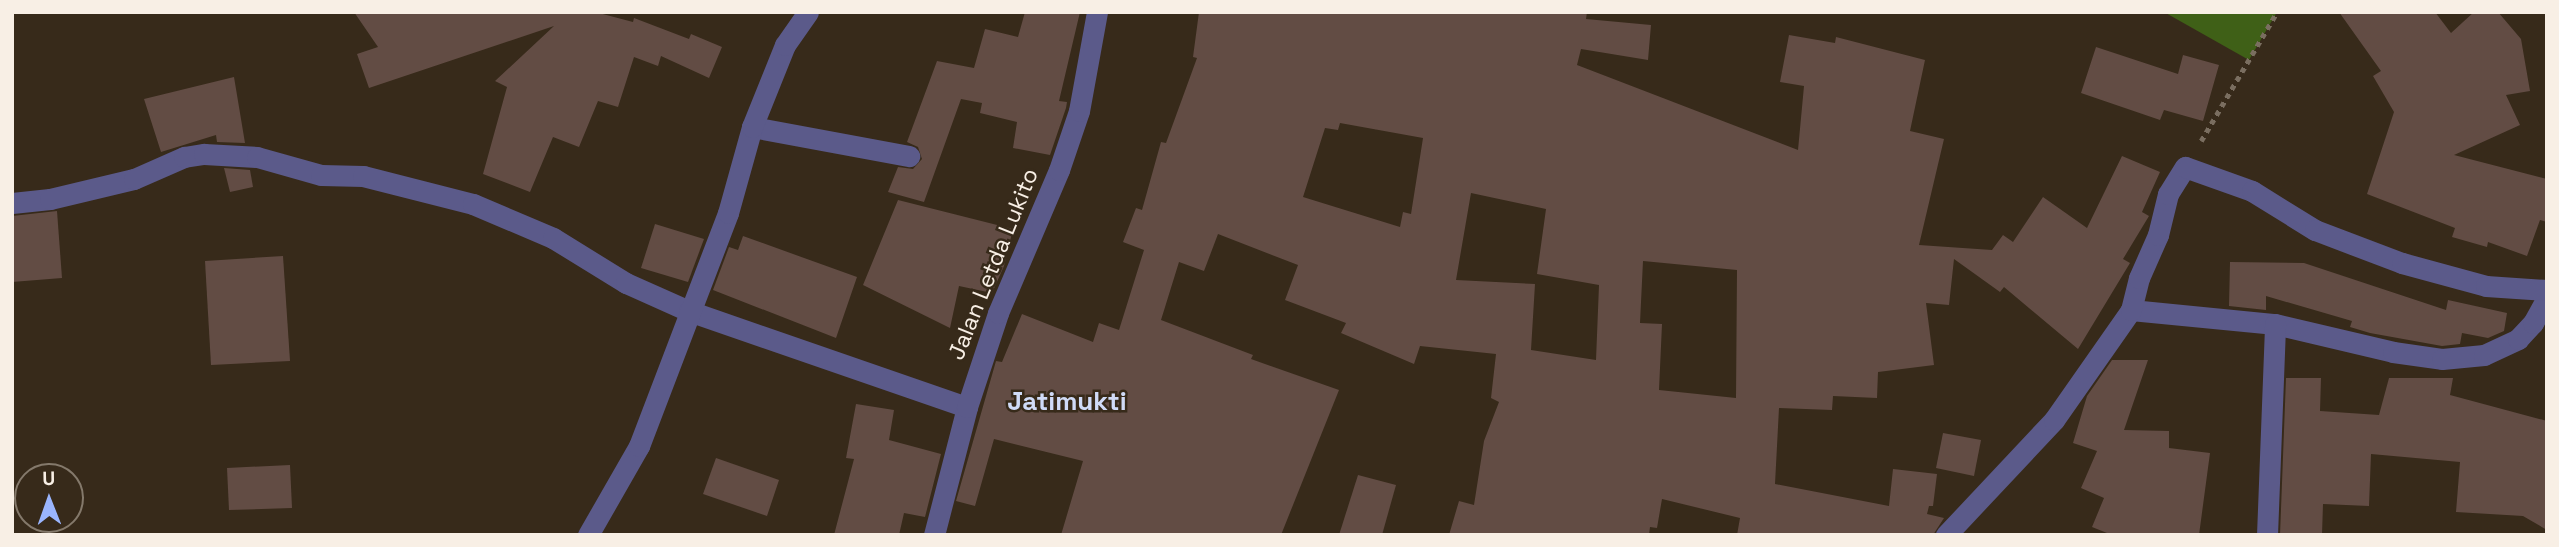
<!DOCTYPE html>
<style>
body{margin:0}
#map{position:relative;width:2559px;height:547px;overflow:hidden;background:#372a1a;font-family:"Space Grotesk",sans-serif}
div>[style]{position:absolute}
[style*='--x']{left:calc(var(--x)*1px);top:calc(var(--y)*1px);width:calc(var(--w)*1px);rotate:calc(var(--a)*1deg)}
.forest>*{inset:0;background:#3f6017}
.building>*{inset:0;background:#624c44}
.path>*{height:4.5px;margin-top:-2.25px;transform-origin:0;background:repeating-linear-gradient(90deg,#7a6e60 0 5px,transparent 0 10px)}
.minor>*{height:21px;margin:-10.5px;padding:0 10.5px;transform-origin:10.5px;border-radius:10.5px;background:#5b5a8a}
span{translate:-50% -50%;white-space:nowrap;text-align:center;line-height:1.15;-webkit-text-stroke:5px #372a1a;paint-order:stroke}
.street-label{font-size:23px;color:#f8efe5}
.quarter-label{font-size:26px;color:#d0dbf7;font-weight:700}
.frame{position:absolute;inset:0;border:14px solid #f8efe5;pointer-events:none}
.north{position:absolute;left:14px;top:463px;width:70px;height:70px;box-sizing:border-box;background:#372a1a;border:2px solid #84796b;border-radius:50%;rotate:359deg;font-size:19px;font-weight:700;line-height:28px;text-align:center;color:#f8efe5}
.north::after{content:'';display:block;margin:auto;width:24px;height:32px;background:#9ab5fd;clip-path:polygon(50% 0,100% 100%,50% 72%,0 100%)}
</style>
<div id="map">
<div class="forest">
<i style="clip-path:polygon(2164px 12px,2277px 12px,2249px 60px)"></i>
</div>
<div class="building">
<i style="clip-path:polygon(354px 12px,595px 12px,633px 22px,634px 18px,689px 39px,691px 34px,722px 47px,709px 78px,661px 56px,658px 66px,634px 57px,618px 107px,598px 101px,579px 147px,553px 137px,530px 192px,483px 174px,507px 87px,495px 81px,554px 26px,369px 88px,357px 54px,378px 47px)"></i>
<i style="clip-path:polygon(1025px 12px,1080px 12px,1059px 101px,1067px 102px,1066px 108px,1050px 155px,1013px 148px,1017px 122px,980px 113px,982px 103px,961px 99px,924px 202px,888px 192px,898px 167px,913px 169px,922px 159px,918px 147px,907px 142px,937px 61px,974px 68px,985px 29px,1018px 37px)"></i>
<i style="clip-path:polygon(evenodd,1199px 12px,1587px 12px,1586px 19px,1651px 25px,1648px 60px,1581px 49px,1577px 65px,1798px 150px,1804px 86px,1780px 82px,1789px 35px,1835px 43px,1836px 37px,1925px 60px,1910px 131px,1944px 139px,1919px 245px,1992px 250px,2003px 235px,2013px 242px,2043px 197px,2087px 228px,2122px 156px,2160px 172px,2142px 212px,2149px 216px,2123px 259px,2130px 263px,2078px 349px,2004px 287px,2000px 292px,1954px 259px,1949px 305px,1926px 303px,1934px 365px,1878px 372px,1877px 398px,1833px 396px,1832px 410px,1779px 408px,1775px 484px,1889px 506px,1893px 469px,1937px 474px,1933px 506px,1929px 506px,1927px 514px,1944px 518px,1933px 535px,1737px 535px,1740px 518px,1662px 499px,1657px 528px,1650px 527px,1649px 535px,1449px 535px,1459px 501px,1474px 505px,1484px 441px,1499px 402px,1491px 398px,1496px 354px,1420px 346px,1414px 364px,1341px 333px,1346px 323px,1285px 300px,1298px 265px,1218px 234px,1204px 271px,1179px 262px,1161px 320px,1253px 355px,1251px 359px,1339px 390px,1281px 535px,1061px 535px,1083px 461px,994px 439px,975px 506px,956px 501px,996px 361px,1002px 362px,1022px 314px,1093px 342px,1099px 323px,1119px 330px,1144px 250px,1123px 242px,1136px 208px,1142px 210px,1161px 142px,1166px 143px,1197px 58px,1193px 57px,1199px 12px,1340px 123px,1423px 138px,1411px 214px,1403px 212px,1400px 227px,1303px 197px,1325px 128px,1338px 130px,1340px 123px,1199px 12px,1471px 193px,1546px 209px,1537px 274px,1599px 285px,1596px 360px,1531px 350px,1535px 284px,1456px 280px,1471px 193px,1199px 12px,1643px 261px,1737px 270px,1736px 398px,1659px 390px,1662px 324px,1640px 323px,1643px 261px)"></i>
<i style="clip-path:polygon(2339px 12px,2435px 12px,2451px 33px,2474px 12px,2498px 12px,2521px 39px,2530px 91px,2506px 95px,2520px 125px,2454px 155px,2547px 179px,2547px 222px,2540px 220px,2527px 256px,2488px 242px,2487px 247px,2452px 237px,2455px 228px,2367px 194px,2394px 112px,2373px 76px,2381px 71px)"></i>
<i style="clip-path:polygon(2096px 47px,2178px 74px,2183px 55px,2219px 65px,2203px 121px,2164px 110px,2160px 120px,2081px 93px)"></i>
<i style="clip-path:polygon(234px 77px,245px 143px,217px 142px,216px 135px,161px 152px,144px 99px)"></i>
<i style="clip-path:polygon(224px 168px,250px 170px,253px 187px,230px 192px)"></i>
<i style="clip-path:polygon(898px 200px,1013px 229px,1004px 266px,992px 293px,959px 286px,950px 328px,863px 285px)"></i>
<i style="clip-path:polygon(57px 211px,62px 278px,12px 282px,12px 216px)"></i>
<i style="clip-path:polygon(655px 224px,704px 239px,688px 282px,641px 268px)"></i>
<i style="clip-path:polygon(743px 236px,857px 277px,836px 338px,713px 290px,729px 247px,738px 250px)"></i>
<i style="clip-path:polygon(283px 256px,290px 361px,211px 365px,205px 261px)"></i>
<i style="clip-path:polygon(2230px 262px,2304px 263px,2446px 310px,2448px 300px,2507px 313px,2504px 331px,2488px 338px,2462px 333px,2460px 344px,2442px 346px,2370px 333px,2350px 327px,2352px 321px,2266px 296px,2266px 310px,2229px 306px)"></i>
<i style="clip-path:polygon(2112px 360px,2148px 360px,2124px 430px,2169px 431px,2169px 448px,2210px 453px,2199px 535px,2112px 535px,2092px 527px,2104px 498px,2081px 488px,2097px 451px,2073px 443px,2087px 396px)"></i>
<i style="clip-path:polygon(2286px 378px,2321px 378px,2320px 411px,2379px 415px,2389px 378px,2453px 378px,2450px 395px,2547px 421px,2547px 530px,2523px 516px,2456px 512px,2460px 462px,2371px 454px,2369px 506px,2323px 504px,2322px 535px,2280px 535px)"></i>
<i style="clip-path:polygon(856px 404px,894px 410px,889px 440px,941px 454px,925px 517px,904px 513px,899px 535px,834px 535px,854px 459px,846px 458px)"></i>
<i style="clip-path:polygon(1943px 433px,1981px 440px,1974px 476px,1936px 468px)"></i>
<i style="clip-path:polygon(716px 458px,779px 480px,767px 516px,703px 494px)"></i>
<i style="clip-path:polygon(290px 465px,292px 508px,229px 510px,227px 468px)"></i>
<i style="clip-path:polygon(1358px 475px,1396px 485px,1382px 535px,1339px 535px)"></i>
</div>
<div class="path">
<i style="--x:2201;--y:141;--w:150;--a:-59.5"></i>
</div>
<div class="minor">
<i style="--x:752;--y:127;--w:160;--a:10.5"></i>
<i style="--x:12;--y:203;--w:38;--a:-6"></i>
<i style="--x:50;--y:199;--w:86;--a:-13.4"></i>
<i style="--x:134;--y:179;--w:55;--a:-23.7"></i>
<i style="--x:184;--y:157;--w:20;--a:-9"></i>
<i style="--x:204;--y:154;--w:53;--a:3.2"></i>
<i style="--x:257;--y:157;--w:66;--a:15.7"></i>
<i style="--x:321;--y:175;--w:42;--a:1.4"></i>
<i style="--x:363;--y:176;--w:114;--a:14.3"></i>
<i style="--x:473;--y:204;--w:87;--a:23"></i>
<i style="--x:553;--y:238;--w:86;--a:31.7"></i>
<i style="--x:626;--y:283;--w:69;--a:24"></i>
<i style="--x:689;--y:311;--w:294;--a:19.1"></i>
<i style="--x:2131;--y:310;--w:145;--a:5.6"></i>
<i style="--x:2275;--y:324;--w:121;--a:13.3"></i>
<i style="--x:2393;--y:352;--w:49;--a:8.1"></i>
<i style="--x:2442;--y:359;--w:42;--a:-5.4"></i>
<i style="--x:2484;--y:355;--w:38;--a:-25"></i>
<i style="--x:2518;--y:339;--w:22;--a:-47"></i>
<i style="--x:2533;--y:323;--w:29;--a:-61"></i>
<i style="--x:588;--y:535;--w:103;--a:-60.2"></i>
<i style="--x:639;--y:446;--w:249;--a:-69.1"></i>
<i style="--x:728;--y:213;--w:89;--a:-74.4"></i>
<i style="--x:752;--y:127;--w:88;--a:-68.1"></i>
<i style="--x:785;--y:45;--w:40;--a:-55.1"></i>
<i style="--x:934;--y:535;--w:132;--a:-75.5"></i>
<i style="--x:967;--y:407;--w:99;--a:-71.7"></i>
<i style="--x:998;--y:313;--w:155;--a:-66.9"></i>
<i style="--x:1059;--y:170;--w:62;--a:-71.3"></i>
<i style="--x:1079;--y:111;--w:101;--a:-79.7"></i>
<i style="--x:1946;--y:535;--w:158;--a:-46.8"></i>
<i style="--x:2054;--y:420;--w:134;--a:-55"></i>
<i style="--x:2131;--y:310;--w:33;--a:-76"></i>
<i style="--x:2139;--y:278;--w:47;--a:-66.2"></i>
<i style="--x:2158;--y:235;--w:42;--a:-76.3"></i>
<i style="--x:2168;--y:194;--w:32;--a:-58"></i>
<i style="--x:2185;--y:167;--w:71;--a:19.7"></i>
<i style="--x:2252;--y:191;--w:74;--a:31.8"></i>
<i style="--x:2315;--y:230;--w:93;--a:20.8"></i>
<i style="--x:2402;--y:263;--w:87;--a:15.3"></i>
<i style="--x:2486;--y:286;--w:61;--a:3.8"></i>
<i style="--x:2267;--y:535;--w:211;--a:-87.8"></i>
</div>
<div class="street-label">
<span style="left:993px;top:264px;rotate:-68deg">Jalan Letda Lukito</span>
</div>
<div class="quarter-label">
<span style="left:1067px;top:402px">Jatimukti</span>
</div>
<div class="frame"></div>
<div class="north">U</div>
</div>
